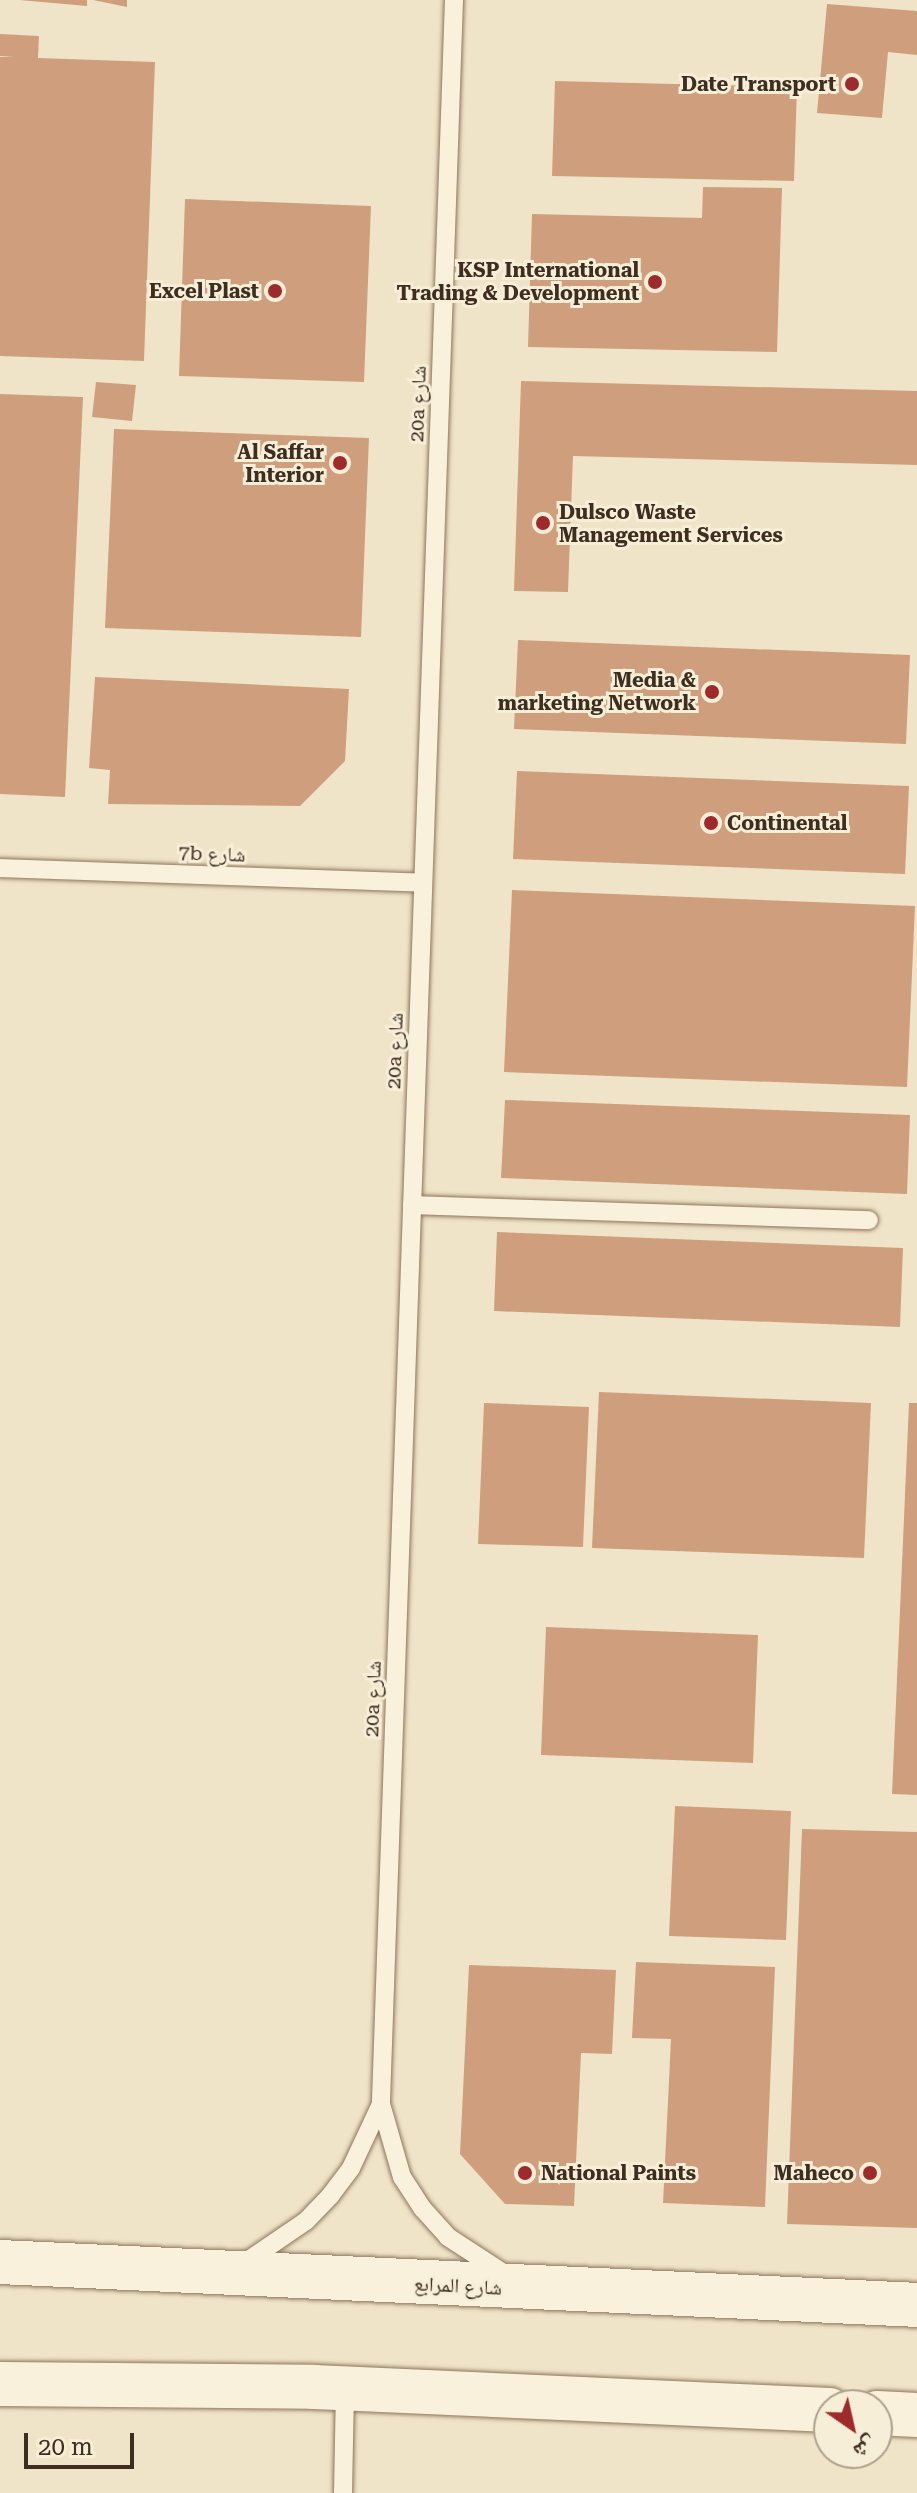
<!DOCTYPE html>
<meta charset="utf-8">
<style>
body{margin:0}
#map{position:relative;width:917px;height:2493px;overflow:hidden;background:#f0e4c8;font-family:"Roboto Serif","Noto Naskh Arabic",serif}
div>[style]{position:absolute}
[style*='--x']{left:calc(var(--x)*1px);top:calc(var(--y)*1px);width:calc(var(--w)*1px);rotate:calc(var(--a)*1deg)}
.building>*{inset:0;background:#cf9f7d}
.roads{filter:drop-shadow(0 0 2px #8d765c) drop-shadow(0 0 2px #8d765c)}
.lane>*{height:18px;margin:-9px;padding:0 9px;transform-origin:9px;border-radius:9px;background:#faf1dc}
.secondary>*{height:44px;margin:-22px;padding:0 22px;transform-origin:22px;border-radius:22px;background:#faf1dc}
.dots>*{width:22px;height:22px;translate:-50% -50%;box-sizing:border-box;border:4px solid #f7eed8;border-radius:50%}
span{translate:-50% -50%;white-space:nowrap;text-align:center;line-height:1.15;-webkit-text-stroke:6px #f7eed8;paint-order:stroke}
.poi-label{font-size:20px;color:#3d2e20;font-weight:700}
.right{translate:-100% -50%;text-align:right}
.left{translate:0 -50%;text-align:left}
.street-label{font-size:20px;color:#3d2e20}
.north{position:absolute;left:813px;top:2389px;width:80px;height:80px;box-sizing:border-box;background:#f7eed8;border:2px solid #ada18e;border-radius:50%;rotate:146deg;font-size:22px;font-weight:700;line-height:32px;text-align:center;color:#3d2e20}
.north::after{content:'';display:block;margin:auto;width:28px;height:36px;background:#9e2a2b;clip-path:polygon(50% 0,100% 100%,50% 72%,0 100%)}
.scale{position:absolute;left:24px;top:2433px;width:110px;height:36px;box-sizing:border-box;border:4px solid #3d2e20;border-top:0;padding-left:10px;font-size:24px;line-height:28px;white-space:nowrap;color:#3d2e20;-webkit-text-stroke:6px #f7eed8;paint-order:stroke}
</style>
<div id="map">
<div class="building">
<i style="clip-path:polygon(19px 0,87px 0,87px 6px)"></i>
<i style="clip-path:polygon(93px 0,127px 0,127px 7px)"></i>
<i style="clip-path:polygon(827px 4px,917px 11px,917px 55px,888px 52px,882px 118px,817px 113px)"></i>
<i style="clip-path:polygon(0 34px,39px 36px,38px 58px,155px 62px,144px 361px,0 356px,0 57px,14px 56px,0 56px)"></i>
<i style="clip-path:polygon(555px 81px,797px 87px,794px 181px,552px 176px)"></i>
<i style="clip-path:polygon(703px 187px,782px 188px,777px 352px,528px 347px,532px 214px,702px 218px)"></i>
<i style="clip-path:polygon(185px 199px,371px 206px,364px 382px,179px 376px)"></i>
<i style="clip-path:polygon(521px 381px,917px 391px,917px 465px,573px 456px,568px 592px,514px 591px)"></i>
<i style="clip-path:polygon(96px 382px,136px 385px,132px 421px,92px 417px)"></i>
<i style="clip-path:polygon(0 394px,83px 397px,65px 797px,0 794px)"></i>
<i style="clip-path:polygon(114px 429px,369px 438px,361px 637px,105px 628px)"></i>
<i style="clip-path:polygon(518px 640px,910px 655px,906px 744px,514px 729px)"></i>
<i style="clip-path:polygon(95px 677px,349px 689px,345px 761px,300px 806px,108px 804px,110px 770px,89px 768px)"></i>
<i style="clip-path:polygon(517px 771px,909px 786px,905px 874px,513px 859px)"></i>
<i style="clip-path:polygon(512px 890px,915px 906px,907px 1087px,504px 1072px)"></i>
<i style="clip-path:polygon(505px 1100px,910px 1115px,907px 1194px,501px 1178px)"></i>
<i style="clip-path:polygon(497px 1232px,903px 1248px,900px 1327px,494px 1311px)"></i>
<i style="clip-path:polygon(599px 1392px,871px 1403px,864px 1558px,592px 1548px)"></i>
<i style="clip-path:polygon(484px 1403px,589px 1407px,583px 1547px,478px 1544px)"></i>
<i style="clip-path:polygon(909px 1403px,917px 1403px,917px 1795px,892px 1794px)"></i>
<i style="clip-path:polygon(546px 1627px,758px 1635px,753px 1763px,541px 1755px)"></i>
<i style="clip-path:polygon(675px 1806px,791px 1811px,786px 1940px,669px 1936px)"></i>
<i style="clip-path:polygon(802px 1829px,917px 1832px,917px 2228px,787px 2224px)"></i>
<i style="clip-path:polygon(636px 1962px,775px 1967px,765px 2207px,663px 2203px,671px 2039px,632px 2038px)"></i>
<i style="clip-path:polygon(469px 1965px,616px 1970px,612px 2054px,581px 2053px,574px 2206px,505px 2204px,460px 2154px)"></i>
</div>
<div class="roads">
<div class="lane">
<i style="--x:454;--y:0;--w:2105;--a:91.99"></i>
<i style="--x:381;--y:2104;--w:76;--a:74"></i>
<i style="--x:402;--y:2177;--w:38;--a:57"></i>
<i style="--x:423;--y:2209;--w:38;--a:48"></i>
<i style="--x:448;--y:2237;--w:68;--a:33"></i>
<i style="--x:0;--y:868;--w:423;--a:2"></i>
<i style="--x:412;--y:1205;--w:457;--a:1.9"></i>
<i style="--x:243;--y:2264;--w:76;--a:-34.3"></i>
<i style="--x:306;--y:2221;--w:35;--a:-46"></i>
<i style="--x:330;--y:2196;--w:35;--a:-53"></i>
<i style="--x:351;--y:2168;--w:71;--a:-64.9"></i>
<i style="--x:343;--y:2493;--w:105;--a:-88.9"></i>
</div>
<div class="secondary">
<i style="--x:0;--y:2262;--w:918;--a:2.68"></i>
<i style="--x:0;--y:2384;--w:314;--a:0.5"></i>
<i style="--x:314;--y:2387;--w:516;--a:2.56"></i>
<i style="--x:877;--y:2413;--w:40;--a:2.9"></i>
</div>
</div>
<div class="dots">
<i style="left:852px;top:84px;background:#9e2a2b"></i>
<i style="left:655px;top:282px;background:#9e2a2b"></i>
<i style="left:275px;top:291px;background:#9e2a2b"></i>
<i style="left:340px;top:463px;background:#9e2a2b"></i>
<i style="left:543px;top:523px;background:#9e2a2b"></i>
<i style="left:712px;top:692px;background:#9e2a2b"></i>
<i style="left:711px;top:823px;background:#9e2a2b"></i>
<i style="left:525px;top:2173px;background:#9e2a2b"></i>
<i style="left:870px;top:2173px;background:#9e2a2b"></i>
</div>
<div class="poi-label">
<span class="right" style="left:836px;top:84px">Date Transport</span>
<span class="right" style="left:639px;top:282px">KSP International<br>Trading &amp; Development</span>
<span class="right" style="left:259px;top:291px">Excel Plast</span>
<span class="right" style="left:324px;top:464px">Al Saffar<br>Interior</span>
<span class="left" style="left:559px;top:524px">Dulsco Waste<br>Management Services</span>
<span class="right" style="left:696px;top:692px">Media &amp;<br>marketing Network</span>
<span class="left" style="left:727px;top:823px">Continental</span>
<span class="left" style="left:541px;top:2173px">National Paints</span>
<span class="right" style="left:854px;top:2173px">Maheco</span>
</div>
<div class="street-label">
<span style="left:418px;top:404px;rotate:-88deg">20a شارع</span>
<span style="left:212px;top:854px;rotate:2deg">7b شارع</span>
<span style="left:395px;top:1051px;rotate:-88deg">20a شارع</span>
<span style="left:373px;top:1699px;rotate:-88deg">20a شارع</span>
<span style="left:458px;top:2286px;rotate:3deg">شارع المرابع</span>
</div>
<div class="north">ش</div>
<div class="scale">20 m</div>
</div>
